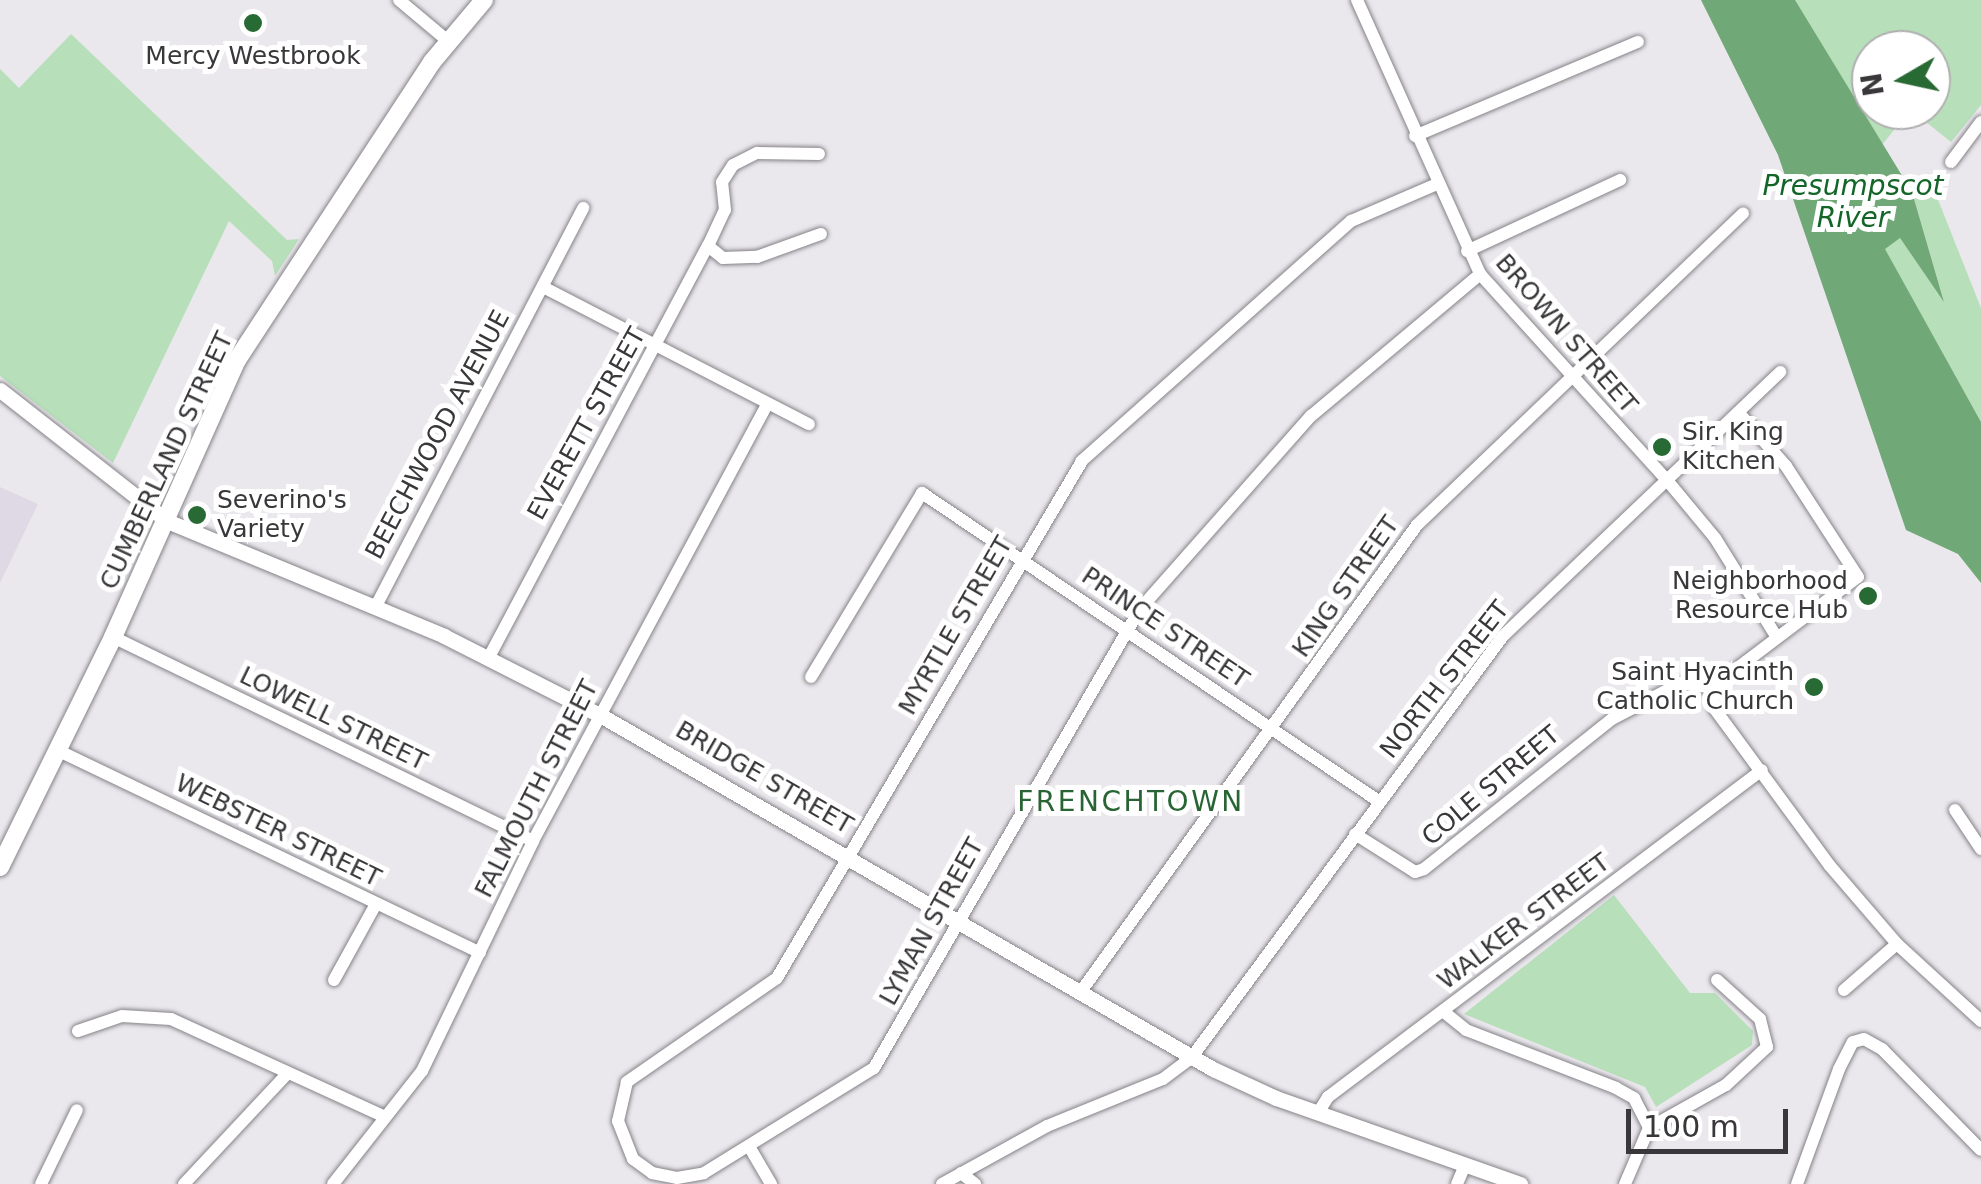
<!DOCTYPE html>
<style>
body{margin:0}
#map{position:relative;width:1981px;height:1184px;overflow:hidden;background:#eae7ed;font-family:"DejaVu Sans",sans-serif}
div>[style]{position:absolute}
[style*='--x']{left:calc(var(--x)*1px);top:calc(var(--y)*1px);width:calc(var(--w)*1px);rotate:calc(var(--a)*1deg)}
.built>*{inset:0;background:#dfd9e5}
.green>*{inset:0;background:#b7dfba}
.water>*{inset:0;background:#71a877}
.roads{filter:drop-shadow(0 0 2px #858388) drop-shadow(0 0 2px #858388)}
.minor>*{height:12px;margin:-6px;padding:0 6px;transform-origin:6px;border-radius:6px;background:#fff}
.tertiary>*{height:15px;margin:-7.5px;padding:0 7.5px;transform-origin:7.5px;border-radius:7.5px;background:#fff}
.secondary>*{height:18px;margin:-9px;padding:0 9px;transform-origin:9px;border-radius:9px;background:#fff}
.dots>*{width:28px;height:28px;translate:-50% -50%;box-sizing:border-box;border:5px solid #fff;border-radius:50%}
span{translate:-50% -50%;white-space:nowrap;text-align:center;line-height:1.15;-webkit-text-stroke:10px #fff;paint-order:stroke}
.poi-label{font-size:25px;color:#39373a}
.left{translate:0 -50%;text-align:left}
.right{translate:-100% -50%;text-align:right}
.street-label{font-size:25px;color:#39373a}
.water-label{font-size:28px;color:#136528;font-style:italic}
.neighbourhood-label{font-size:28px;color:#296534;letter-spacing:2.5px}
.north{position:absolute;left:1851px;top:30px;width:100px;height:100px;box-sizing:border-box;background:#fff;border:2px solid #b0afb0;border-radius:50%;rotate:261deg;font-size:28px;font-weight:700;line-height:40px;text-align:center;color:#39373a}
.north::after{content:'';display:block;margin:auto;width:35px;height:45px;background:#286a34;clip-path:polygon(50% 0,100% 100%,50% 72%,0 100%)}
.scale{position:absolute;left:1626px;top:1109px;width:162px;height:45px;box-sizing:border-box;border:5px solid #39373a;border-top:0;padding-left:12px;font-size:30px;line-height:35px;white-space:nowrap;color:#39373a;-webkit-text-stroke:8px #fff;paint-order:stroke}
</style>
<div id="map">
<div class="built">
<i style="clip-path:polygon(0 487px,38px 504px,0 583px)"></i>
</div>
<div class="green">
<i style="clip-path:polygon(1792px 0,1981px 0,1981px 105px,1951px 142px,1911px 110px,1931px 110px,1931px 50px,1871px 50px,1871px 110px,1910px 110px,1878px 150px)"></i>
<i style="clip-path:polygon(71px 34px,287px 240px,299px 239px,275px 276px,272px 261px,229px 221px,113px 463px,0 376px,0 69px,19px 88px)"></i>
<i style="clip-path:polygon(1929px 177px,1981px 308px,1981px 422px,1884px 248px,1900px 238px,1943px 298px,1912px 192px)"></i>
<i style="clip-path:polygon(1614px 895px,1690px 993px,1715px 993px,1753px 1031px,1752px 1045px,1656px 1107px,1645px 1087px,1464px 1014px)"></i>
</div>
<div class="water">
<i style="clip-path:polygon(1701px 0,1795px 0,1912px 192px,1944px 302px,1900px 238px,1885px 249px,1981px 422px,1981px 583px,1958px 554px,1906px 530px,1778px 155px)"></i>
</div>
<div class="roads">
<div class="minor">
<i style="--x:399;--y:0;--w:65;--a:40"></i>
<i style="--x:1357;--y:0;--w:300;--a:65.8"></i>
<i style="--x:1480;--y:274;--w:277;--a:47.8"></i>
<i style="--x:1666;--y:479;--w:77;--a:50.3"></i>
<i style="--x:1715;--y:538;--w:115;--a:58.1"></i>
<i style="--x:1415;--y:136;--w:242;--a:-22.9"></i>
<i style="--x:1951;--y:162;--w:50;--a:-53.1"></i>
<i style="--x:1437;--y:184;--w:94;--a:156.7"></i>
<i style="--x:1351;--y:221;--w:361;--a:138.3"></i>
<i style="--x:1082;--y:461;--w:600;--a:120.54"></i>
<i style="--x:777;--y:978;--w:183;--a:145.3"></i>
<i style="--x:627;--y:1082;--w:40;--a:103"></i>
<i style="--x:618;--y:1121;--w:41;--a:68.5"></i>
<i style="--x:633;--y:1159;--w:24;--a:36"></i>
<i style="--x:652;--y:1173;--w:25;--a:11"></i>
<i style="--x:677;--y:1178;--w:27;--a:-10"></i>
<i style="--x:704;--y:1173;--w:200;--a:-31.7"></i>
<i style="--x:874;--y:1068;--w:531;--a:-59.91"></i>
<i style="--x:1140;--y:609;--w:258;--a:-48.5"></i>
<i style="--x:1311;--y:416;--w:221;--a:-40"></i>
<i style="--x:708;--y:246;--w:19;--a:39"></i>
<i style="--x:723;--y:258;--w:34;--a:-2"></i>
<i style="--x:757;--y:257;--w:68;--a:-19.8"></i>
<i style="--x:1467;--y:251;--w:169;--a:-24.9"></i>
<i style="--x:545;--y:288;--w:297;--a:27.3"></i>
<i style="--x:376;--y:606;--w:449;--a:-62.5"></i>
<i style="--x:113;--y:637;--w:467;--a:25.9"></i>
<i style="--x:488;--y:659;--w:468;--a:-62"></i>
<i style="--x:708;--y:246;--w:40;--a:-65"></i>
<i style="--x:725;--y:210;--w:28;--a:-96"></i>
<i style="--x:722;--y:182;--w:20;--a:-57"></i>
<i style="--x:733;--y:165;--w:27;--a:-27"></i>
<i style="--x:757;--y:153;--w:62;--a:0.9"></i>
<i style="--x:811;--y:677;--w:215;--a:-58.9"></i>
<i style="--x:922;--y:493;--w:552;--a:34.01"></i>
<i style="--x:1711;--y:688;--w:20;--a:81"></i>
<i style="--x:1714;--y:708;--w:196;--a:53.7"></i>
<i style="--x:1830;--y:866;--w:103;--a:49.3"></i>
<i style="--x:1897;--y:944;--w:114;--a:42.5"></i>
<i style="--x:1711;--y:688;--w:184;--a:-37.1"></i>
<i style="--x:1858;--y:577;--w:132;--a:-123"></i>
<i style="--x:1786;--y:466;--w:72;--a:-131.6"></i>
<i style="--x:57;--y:750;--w:469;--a:25.6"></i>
<i style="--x:1955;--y:810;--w:47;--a:56.3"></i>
<i style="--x:1355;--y:834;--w:71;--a:32.3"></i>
<i style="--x:1415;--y:872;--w:9;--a:-18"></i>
<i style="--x:1424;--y:869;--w:241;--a:-38.6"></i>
<i style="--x:1612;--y:719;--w:78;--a:-27.6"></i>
<i style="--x:1681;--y:683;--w:30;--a:9"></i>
<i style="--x:334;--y:980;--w:87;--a:-61.1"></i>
<i style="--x:1082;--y:990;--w:573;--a:-54.23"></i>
<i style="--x:1417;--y:525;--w:451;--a:-43.7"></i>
<i style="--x:1844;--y:990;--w:70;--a:-41"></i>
<i style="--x:1444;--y:1012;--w:28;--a:39"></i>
<i style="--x:1466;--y:1030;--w:161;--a:21.1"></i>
<i style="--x:1616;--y:1088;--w:21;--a:29"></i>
<i style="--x:1634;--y:1098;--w:34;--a:63"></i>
<i style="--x:78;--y:1031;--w:46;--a:-18.8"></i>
<i style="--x:122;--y:1016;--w:49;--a:3.5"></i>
<i style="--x:171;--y:1019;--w:235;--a:24.6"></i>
<i style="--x:1318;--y:1113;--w:19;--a:-58"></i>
<i style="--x:1328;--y:1097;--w:543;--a:-37"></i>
<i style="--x:750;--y:1148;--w:42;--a:59.7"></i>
<i style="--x:961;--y:1173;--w:18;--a:38"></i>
<i style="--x:41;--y:1184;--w:82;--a:-64.1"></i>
<i style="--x:184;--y:1184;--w:151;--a:-46.9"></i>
<i style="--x:333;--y:1184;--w:144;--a:-51.8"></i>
<i style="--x:422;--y:1071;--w:255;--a:-64.2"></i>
<i style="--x:533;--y:841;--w:495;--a:-61.8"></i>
<i style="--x:942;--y:1184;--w:120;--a:-28.9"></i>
<i style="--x:1047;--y:1126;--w:125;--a:-22.1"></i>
<i style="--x:1163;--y:1079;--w:36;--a:-37"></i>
<i style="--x:1192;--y:1057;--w:523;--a:-53.55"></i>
<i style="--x:1503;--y:636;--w:383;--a:-43.6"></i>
<i style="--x:1457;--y:1184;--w:21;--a:-67"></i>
<i style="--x:1625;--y:1184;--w:61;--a:-66.8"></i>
<i style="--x:1649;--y:1128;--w:88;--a:-29.2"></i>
<i style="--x:1726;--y:1085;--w:56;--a:-42.8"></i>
<i style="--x:1767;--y:1047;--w:29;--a:-104"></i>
<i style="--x:1760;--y:1019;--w:58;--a:-137.8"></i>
<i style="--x:1797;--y:1184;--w:122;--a:-69.9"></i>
<i style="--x:1839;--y:1069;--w:30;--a:-63"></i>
<i style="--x:1853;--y:1042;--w:11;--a:-15"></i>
<i style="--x:1864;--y:1039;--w:21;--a:29"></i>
<i style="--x:1882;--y:1049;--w:141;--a:45.6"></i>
</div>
<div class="tertiary">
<i style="--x:0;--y:390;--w:212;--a:38.1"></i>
<i style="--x:167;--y:521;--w:300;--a:22.5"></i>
<i style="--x:444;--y:636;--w:175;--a:26.9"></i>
<i style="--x:600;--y:715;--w:708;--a:30.01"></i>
<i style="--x:1213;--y:1069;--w:69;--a:24.7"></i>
<i style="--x:1276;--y:1098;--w:259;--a:19.4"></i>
</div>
<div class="secondary">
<i style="--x:0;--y:867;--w:256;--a:-63.8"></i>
<i style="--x:113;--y:637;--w:303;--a:-65.9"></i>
<i style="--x:237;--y:360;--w:356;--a:-56.8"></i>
<i style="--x:432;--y:62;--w:81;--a:-50"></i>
</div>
</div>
<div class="dots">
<i style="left:253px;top:23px;background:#286a34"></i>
<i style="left:1662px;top:447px;background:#286a34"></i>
<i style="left:197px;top:515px;background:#286a34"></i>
<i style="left:1868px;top:596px;background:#286a34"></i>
<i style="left:1814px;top:687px;background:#286a34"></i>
</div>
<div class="poi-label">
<span style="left:253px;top:56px">Mercy Westbrook</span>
<span class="left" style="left:1682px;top:447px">Sir. King<br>Kitchen</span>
<span class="left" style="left:217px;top:515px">Severino's<br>Variety</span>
<span class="right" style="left:1848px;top:596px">Neighborhood<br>Resource Hub</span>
<span class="right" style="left:1794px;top:687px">Saint Hyacinth<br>Catholic Church</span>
</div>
<div class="street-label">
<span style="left:1566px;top:334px;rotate:49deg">BROWN STREET</span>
<span style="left:587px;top:424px;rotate:-61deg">EVERETT STREET</span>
<span style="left:438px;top:435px;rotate:-62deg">BEECHWOOD AVENUE</span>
<span style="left:167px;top:461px;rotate:-65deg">CUMBERLAND STREET</span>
<span style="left:1346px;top:587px;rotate:-55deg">KING STREET</span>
<span style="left:956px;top:626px;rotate:-60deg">MYRTLE STREET</span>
<span style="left:1165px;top:628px;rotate:34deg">PRINCE STREET</span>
<span style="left:1445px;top:680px;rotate:-52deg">NORTH STREET</span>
<span style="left:333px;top:719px;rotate:26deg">LOWELL STREET</span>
<span style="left:764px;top:778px;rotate:30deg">BRIDGE STREET</span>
<span style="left:1491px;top:786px;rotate:-40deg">COLE STREET</span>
<span style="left:537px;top:789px;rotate:-63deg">FALMOUTH STREET</span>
<span style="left:278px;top:831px;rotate:26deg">WEBSTER STREET</span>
<span style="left:932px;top:922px;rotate:-61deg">LYMAN STREET</span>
<span style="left:1524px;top:922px;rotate:-37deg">WALKER STREET</span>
</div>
<div class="water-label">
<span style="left:1853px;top:202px">Presumpscot<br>River</span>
</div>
<div class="neighbourhood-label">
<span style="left:1131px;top:802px">FRENCHTOWN</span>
</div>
<div class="north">N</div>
<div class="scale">100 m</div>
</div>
